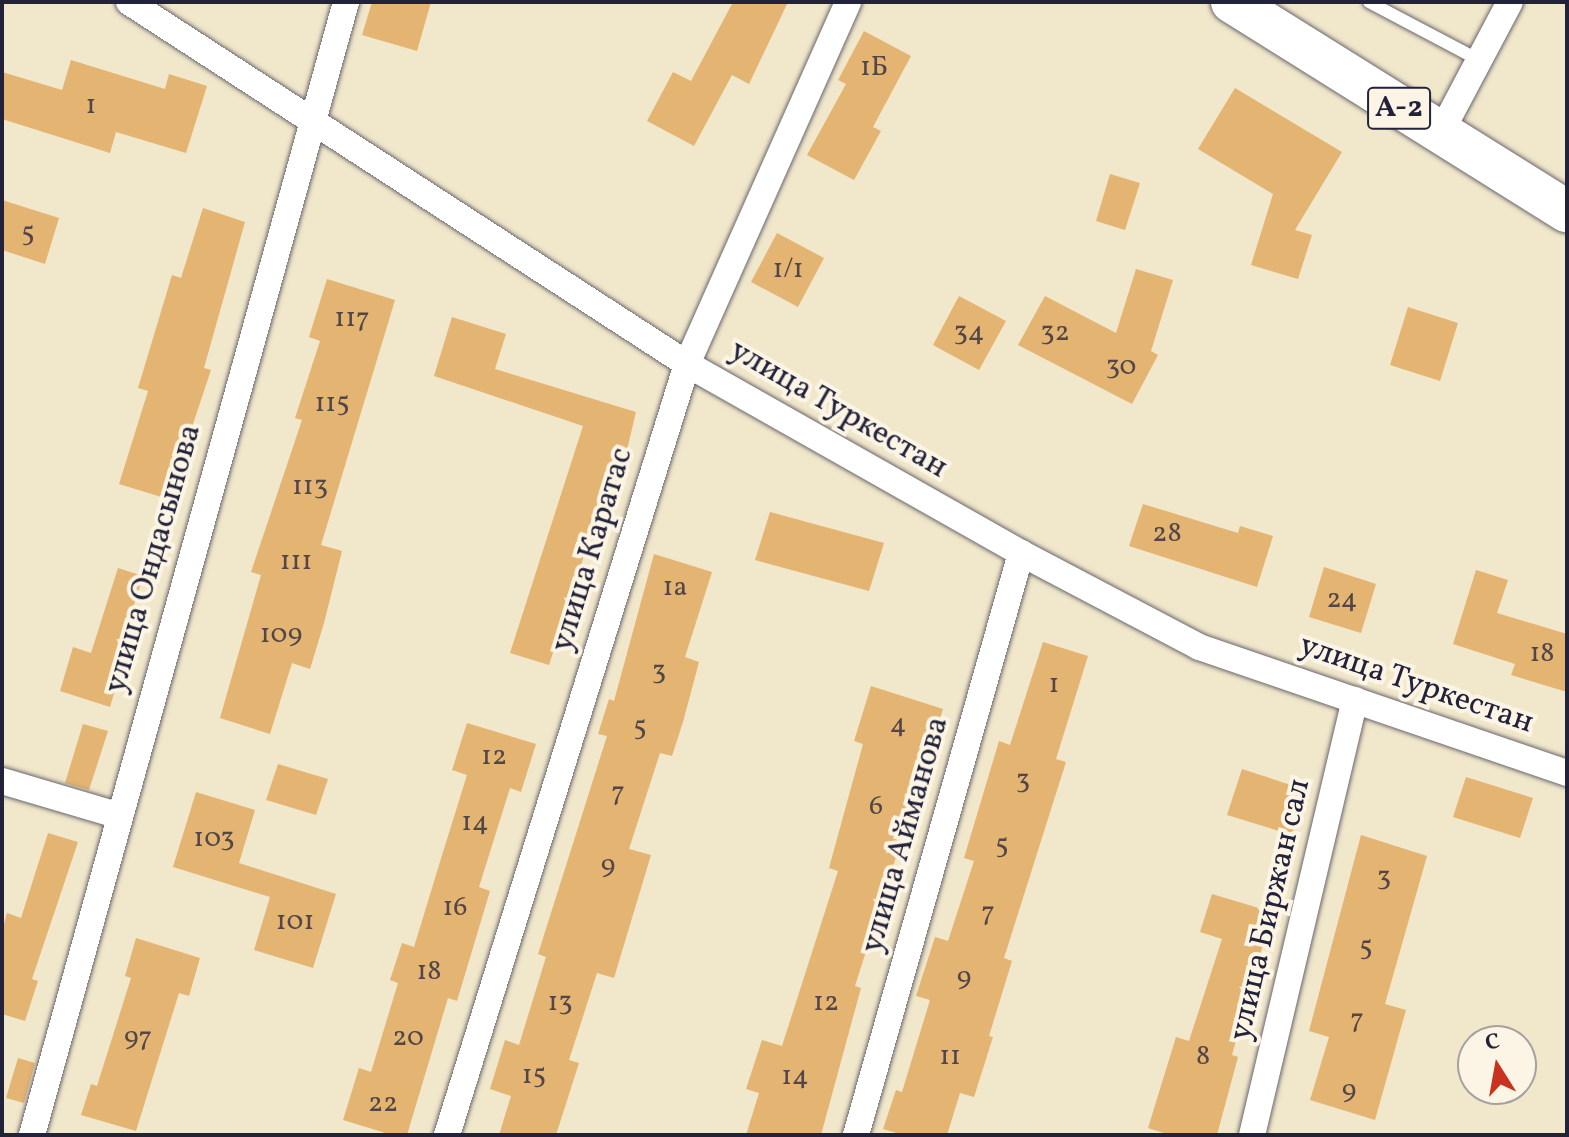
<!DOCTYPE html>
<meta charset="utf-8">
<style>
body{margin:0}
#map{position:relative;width:1569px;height:1137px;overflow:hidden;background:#f1e7cb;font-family:Vollkorn,serif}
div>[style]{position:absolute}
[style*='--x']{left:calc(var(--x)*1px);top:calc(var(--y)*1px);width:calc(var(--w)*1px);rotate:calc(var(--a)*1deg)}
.building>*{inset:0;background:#e4b472}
.roads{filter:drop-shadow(0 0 2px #6a676d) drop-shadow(0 0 2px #6a676d)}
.service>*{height:12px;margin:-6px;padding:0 6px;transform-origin:6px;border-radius:6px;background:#fff}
.minor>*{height:26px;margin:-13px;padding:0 13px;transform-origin:13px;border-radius:13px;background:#fff}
.trunk>*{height:42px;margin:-21px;padding:0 21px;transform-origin:21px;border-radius:21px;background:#fff}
span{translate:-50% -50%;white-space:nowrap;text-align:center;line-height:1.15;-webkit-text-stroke:8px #fcf5e5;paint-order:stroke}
.number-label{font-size:28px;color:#524649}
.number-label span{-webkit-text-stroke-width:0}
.shield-label span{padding:2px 6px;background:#fcf5e5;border:2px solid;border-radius:6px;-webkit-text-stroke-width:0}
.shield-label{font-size:30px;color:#22223b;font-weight:700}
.street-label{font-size:32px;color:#22223b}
.frame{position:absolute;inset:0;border:4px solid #22223b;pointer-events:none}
.north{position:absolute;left:1457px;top:1025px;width:80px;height:80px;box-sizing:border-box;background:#fcf5e5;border:2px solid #a5a1a1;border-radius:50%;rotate:349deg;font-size:22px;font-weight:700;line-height:32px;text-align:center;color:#22223b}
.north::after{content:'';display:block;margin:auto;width:28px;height:36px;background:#c8321e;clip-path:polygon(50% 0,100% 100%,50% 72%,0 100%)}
</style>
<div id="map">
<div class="building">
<i style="clip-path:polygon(372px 2px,431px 2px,417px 51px,362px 35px)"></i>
<i style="clip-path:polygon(733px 2px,788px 2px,749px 84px,732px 75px,694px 146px,647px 121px,673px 72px,691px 81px)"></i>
<i style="clip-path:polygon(864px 31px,911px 56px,873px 127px,881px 131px,854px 180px,807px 155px,846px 84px,838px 80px)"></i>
<i style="clip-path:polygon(71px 60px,165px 89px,169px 74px,207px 86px,186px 153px,116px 132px,110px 153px,2px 119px,2px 72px,62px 90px)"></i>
<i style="clip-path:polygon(1235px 88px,1342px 152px,1295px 230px,1312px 235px,1298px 279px,1251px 265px,1273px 194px,1198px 149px)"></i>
<i style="clip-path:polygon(1110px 174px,1140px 183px,1125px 230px,1096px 221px)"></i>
<i style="clip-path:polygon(2px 200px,59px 218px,45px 264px,2px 250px)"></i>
<i style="clip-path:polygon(203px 208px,245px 222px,204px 368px,211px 370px,168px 499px,119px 484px,148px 391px,138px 388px,172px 275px,181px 278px)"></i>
<i style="clip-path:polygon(777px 233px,824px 258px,798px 307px,751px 282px)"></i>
<i style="clip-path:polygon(1136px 269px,1173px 280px,1151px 351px,1158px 355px,1132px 404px,1018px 345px,1045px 296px,1116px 333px)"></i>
<i style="clip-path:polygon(327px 279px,395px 300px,321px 545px,342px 551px,324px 623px,310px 669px,292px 663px,270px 734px,220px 718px,261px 575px,251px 572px,302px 420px,295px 418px,320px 341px,309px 337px)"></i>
<i style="clip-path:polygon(959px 296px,1006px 321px,979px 370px,933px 345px)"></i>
<i style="clip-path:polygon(1408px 307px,1458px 323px,1440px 381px,1390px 365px)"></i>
<i style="clip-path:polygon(452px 317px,506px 334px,495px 369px,636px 412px,612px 513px,599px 509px,549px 665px,510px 653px,583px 426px,434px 376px)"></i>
<i style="clip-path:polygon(1143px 504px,1238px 533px,1240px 526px,1273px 536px,1257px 587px,1129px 546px)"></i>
<i style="clip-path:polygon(770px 512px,884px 543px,869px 591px,755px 560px)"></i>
<i style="clip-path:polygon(654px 554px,712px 572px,685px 657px,699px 662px,683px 722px,672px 756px,660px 753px,629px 849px,651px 855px,614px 978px,597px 973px,569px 1060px,579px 1063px,556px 1135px,499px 1135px,511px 1096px,490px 1089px,505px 1040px,519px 1045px,546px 957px,538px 954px,607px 736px,598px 734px,609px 699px,614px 701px)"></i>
<i style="clip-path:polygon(1324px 567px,1376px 584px,1361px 633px,1309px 617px)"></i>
<i style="clip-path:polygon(118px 568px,143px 576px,117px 661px,123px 663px,110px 707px,60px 691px,73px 647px,91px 653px)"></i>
<i style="clip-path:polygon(1476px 570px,1508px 580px,1497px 613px,1567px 634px,1567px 692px,1511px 675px,1515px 664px,1453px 644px)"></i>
<i style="clip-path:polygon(1043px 642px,1088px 656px,1056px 759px,1066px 762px,1004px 958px,1012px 961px,989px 1036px,993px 1037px,974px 1097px,960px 1093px,947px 1135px,903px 1135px,883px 1129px,896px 1090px,902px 1092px,930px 1000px,916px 996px,935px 937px,948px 941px,974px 861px,964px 858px,999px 741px,1010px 745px)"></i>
<i style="clip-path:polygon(871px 686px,943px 709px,855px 986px,861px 988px,821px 1135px,746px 1135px,759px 1093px,746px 1089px,762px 1040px,782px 1046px,838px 871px,829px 868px,863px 744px,854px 741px)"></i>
<i style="clip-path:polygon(467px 723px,536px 744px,521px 792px,510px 788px,479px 887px,490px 891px,457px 1001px,448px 998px,407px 1135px,392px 1135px,343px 1120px,359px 1068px,371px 1072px,398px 983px,390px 980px,402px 943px,414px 947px,443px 852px,467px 775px,452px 770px)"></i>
<i style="clip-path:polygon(83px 724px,108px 731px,89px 790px,65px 783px)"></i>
<i style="clip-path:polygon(278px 764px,328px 779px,316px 815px,266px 800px)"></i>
<i style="clip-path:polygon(1242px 769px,1306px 790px,1292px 835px,1227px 815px)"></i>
<i style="clip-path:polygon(1466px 777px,1533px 798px,1520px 838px,1453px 817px)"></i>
<i style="clip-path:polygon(196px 792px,255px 810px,239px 863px,336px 894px,313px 968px,254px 950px,270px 897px,173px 867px)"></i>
<i style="clip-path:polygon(48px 833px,78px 842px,32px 979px,38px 981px,25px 1021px,2px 1014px,2px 931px,7px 913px,21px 918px)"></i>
<i style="clip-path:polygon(1361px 835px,1427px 856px,1385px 1004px,1406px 1010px,1375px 1120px,1310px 1100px,1329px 1037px,1309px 1031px)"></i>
<i style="clip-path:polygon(1212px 894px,1272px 912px,1232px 1055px,1238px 1057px,1217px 1135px,1170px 1135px,1148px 1128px,1176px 1037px,1189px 1041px,1222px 939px,1200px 932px)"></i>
<i style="clip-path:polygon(136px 938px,200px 958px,189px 996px,179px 993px,136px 1131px,81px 1115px,91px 1084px,97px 1086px,131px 978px,125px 976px)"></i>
<i style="clip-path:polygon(18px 1058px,35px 1063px,24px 1103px,6px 1098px)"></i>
</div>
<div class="roads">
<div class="service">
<i style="--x:1369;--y:2;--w:124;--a:27.8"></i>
</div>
<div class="minor">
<i style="--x:129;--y:2;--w:665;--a:32.97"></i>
<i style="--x:687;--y:364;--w:384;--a:29.5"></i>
<i style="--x:1021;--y:553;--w:201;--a:27.8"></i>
<i style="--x:1199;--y:647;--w:389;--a:18.9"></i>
<i style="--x:1440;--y:134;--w:149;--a:-62.1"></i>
<i style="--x:2;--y:781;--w:120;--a:16.5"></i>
<i style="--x:32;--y:1135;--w:1176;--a:-74.51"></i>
<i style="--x:447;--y:1135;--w:807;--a:-72.71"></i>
<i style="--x:687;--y:364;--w:396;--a:-66"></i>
<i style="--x:856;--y:1135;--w:605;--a:-74.17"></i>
<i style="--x:1252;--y:1135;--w:447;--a:-76.7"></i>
</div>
<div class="trunk">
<i style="--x:1232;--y:2;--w:395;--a:32"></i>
</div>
</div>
<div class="number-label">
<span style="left:874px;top:68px">1Б</span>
<span style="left:91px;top:106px">1</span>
<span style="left:28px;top:234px">5</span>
<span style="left:788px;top:270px">1/1</span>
<span style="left:352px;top:319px">117</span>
<span style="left:969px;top:333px">34</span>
<span style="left:1055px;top:333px">32</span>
<span style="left:1121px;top:367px">30</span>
<span style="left:332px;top:404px">115</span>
<span style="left:310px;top:487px">113</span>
<span style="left:1167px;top:534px">28</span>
<span style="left:296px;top:562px">111</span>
<span style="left:675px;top:588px">1а</span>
<span style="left:1342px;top:600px">24</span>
<span style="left:281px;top:635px">109</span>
<span style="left:1542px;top:654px">18</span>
<span style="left:659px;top:672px">3</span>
<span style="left:1054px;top:685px">1</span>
<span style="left:898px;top:725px">4</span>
<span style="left:640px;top:728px">5</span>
<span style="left:494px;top:757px">12</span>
<span style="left:1023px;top:781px">3</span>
<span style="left:618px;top:793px">7</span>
<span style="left:876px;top:807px">6</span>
<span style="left:475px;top:823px">14</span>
<span style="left:214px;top:839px">103</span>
<span style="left:1002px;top:846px">5</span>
<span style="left:608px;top:866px">9</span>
<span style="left:1384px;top:878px">3</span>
<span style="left:455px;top:908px">16</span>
<span style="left:988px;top:913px">7</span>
<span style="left:295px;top:922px">101</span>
<span style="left:1366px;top:948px">5</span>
<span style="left:429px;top:972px">18</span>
<span style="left:964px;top:978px">9</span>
<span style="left:560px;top:1003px">13</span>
<span style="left:826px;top:1003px">12</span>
<span style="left:1357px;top:1020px">7</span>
<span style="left:138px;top:1038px">97</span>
<span style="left:408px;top:1038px">20</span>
<span style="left:950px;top:1057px">11</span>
<span style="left:1203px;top:1057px">8</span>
<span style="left:534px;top:1076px">15</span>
<span style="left:795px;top:1077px">14</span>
<span style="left:1349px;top:1091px">9</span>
<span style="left:383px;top:1104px">22</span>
</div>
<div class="shield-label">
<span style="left:1399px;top:108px">A-2</span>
</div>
<div class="street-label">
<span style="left:838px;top:410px;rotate:30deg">улица Туркестан</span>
<span style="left:593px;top:550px;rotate:-73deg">улица Каратас</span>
<span style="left:154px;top:559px;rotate:-74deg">улица Ондасынова</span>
<span style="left:1416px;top:685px;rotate:19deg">улица Туркестан</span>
<span style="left:906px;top:835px;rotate:-74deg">улица Айманова</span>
<span style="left:1271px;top:910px;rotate:-77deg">улица Биржан сал</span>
</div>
<div class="frame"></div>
<div class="north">С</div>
</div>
